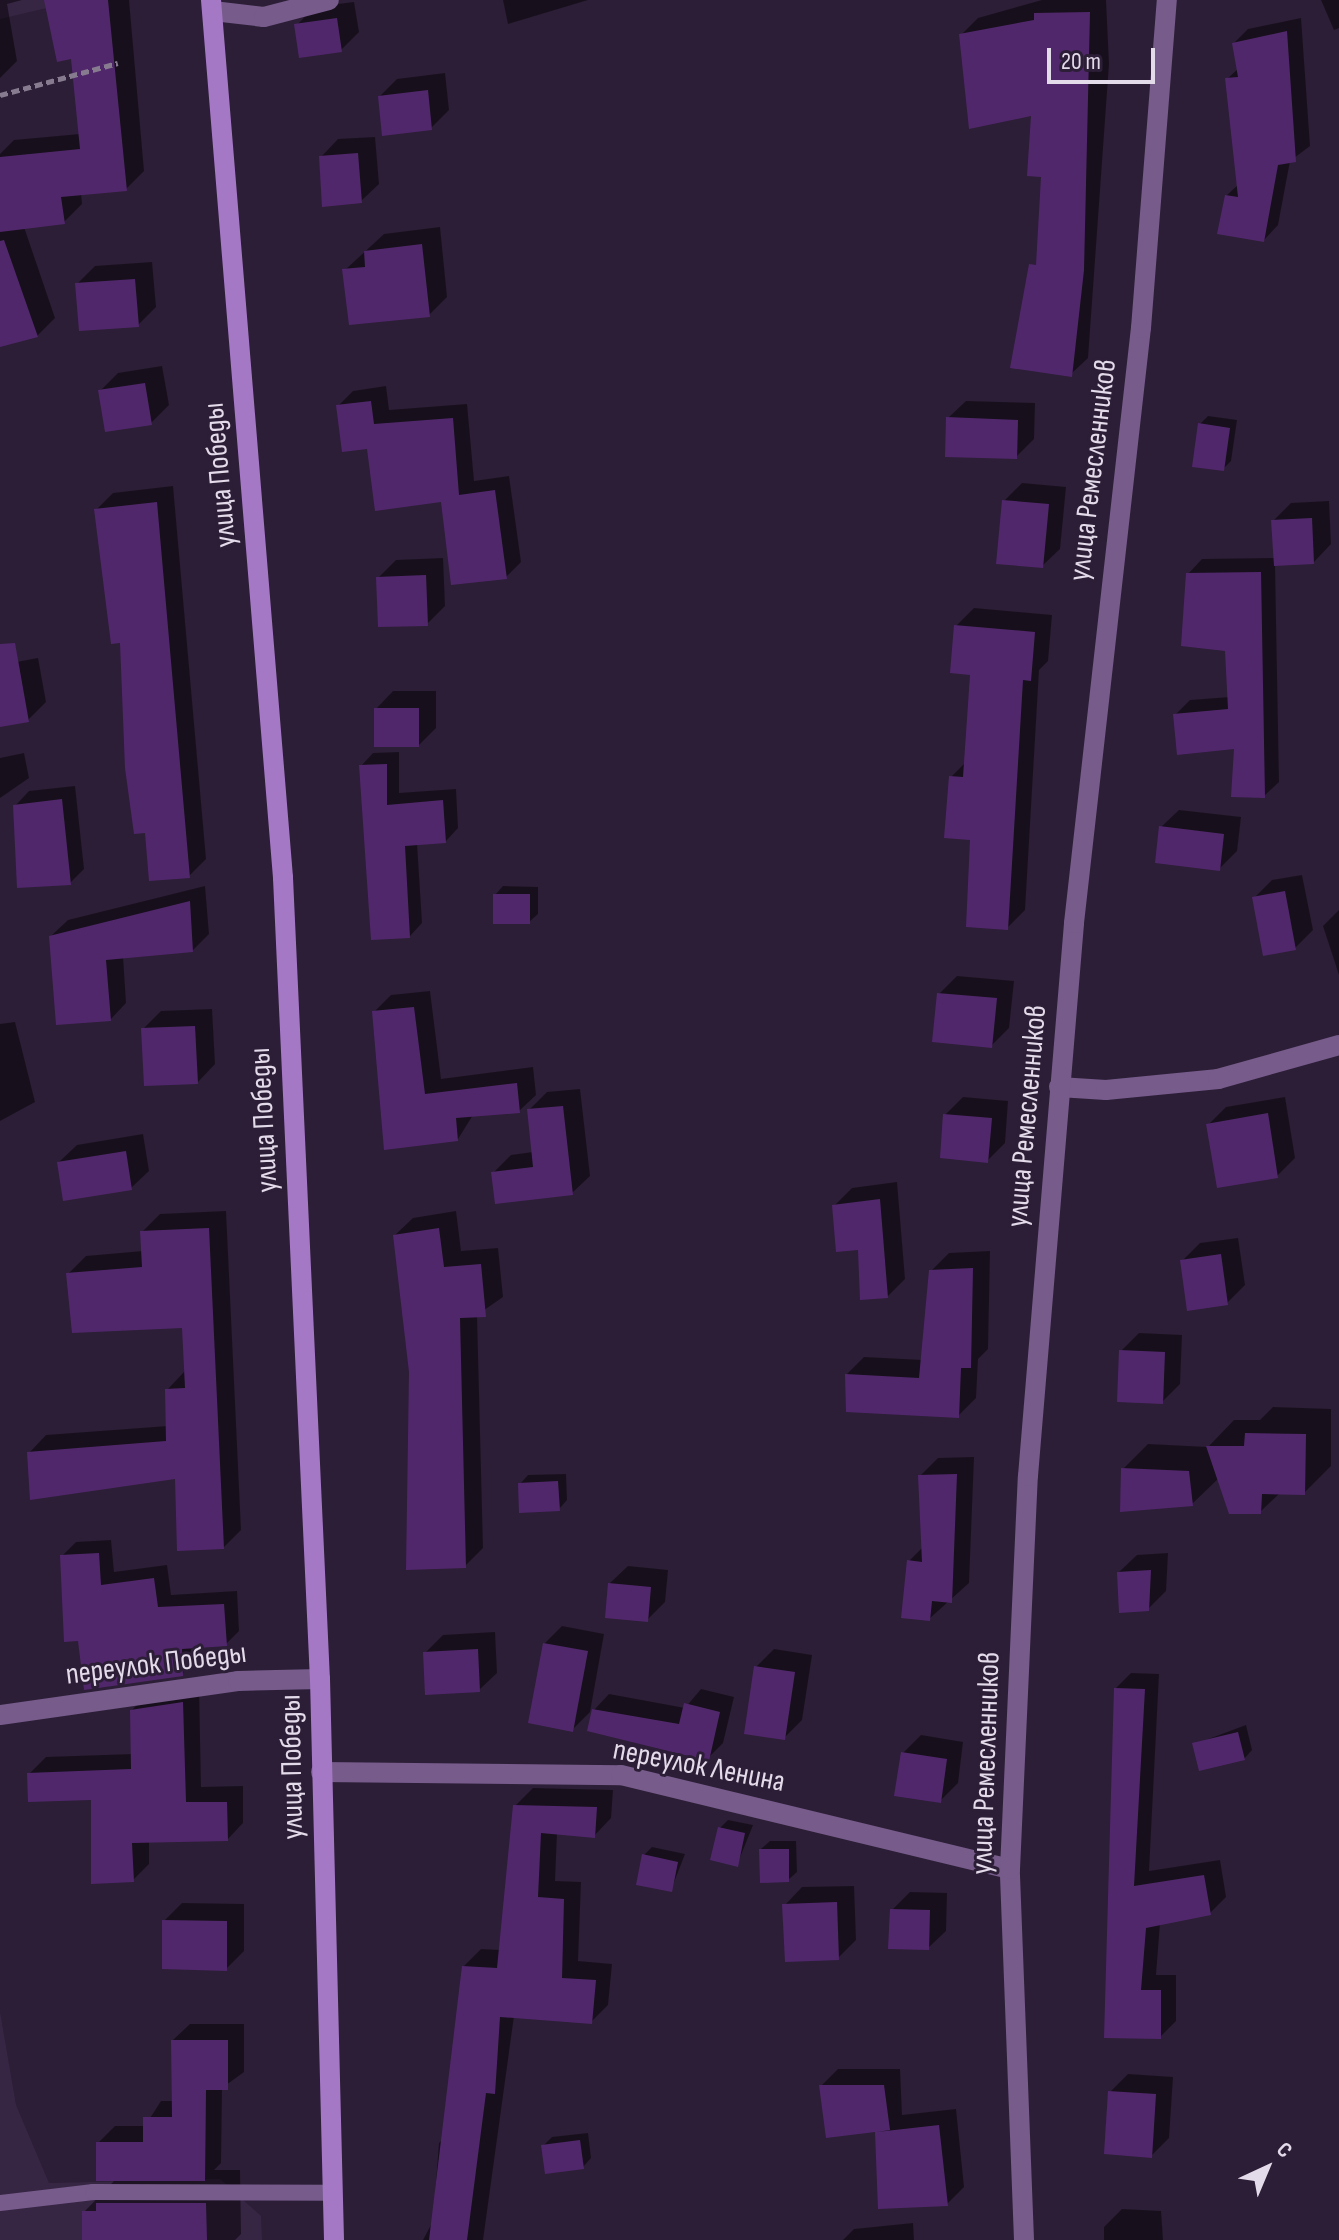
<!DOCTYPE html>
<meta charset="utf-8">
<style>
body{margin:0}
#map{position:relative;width:1339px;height:2240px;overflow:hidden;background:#2c1e36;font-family:"Sofia Sans Condensed",sans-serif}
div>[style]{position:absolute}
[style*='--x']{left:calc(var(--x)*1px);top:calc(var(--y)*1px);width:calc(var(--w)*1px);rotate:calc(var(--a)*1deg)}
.built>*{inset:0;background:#372544}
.shadow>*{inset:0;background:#0007}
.building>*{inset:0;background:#51276c}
.path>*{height:5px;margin-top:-2.5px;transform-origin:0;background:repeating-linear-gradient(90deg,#867b8f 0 8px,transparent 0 12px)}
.service>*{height:16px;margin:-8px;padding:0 8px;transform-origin:8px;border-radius:8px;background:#765b8b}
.minor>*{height:20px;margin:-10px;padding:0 10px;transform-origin:10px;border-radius:10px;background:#765b8b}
.tertiary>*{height:20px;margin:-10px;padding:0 10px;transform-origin:10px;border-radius:10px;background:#765b8b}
.secondary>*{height:20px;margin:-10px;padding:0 10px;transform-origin:10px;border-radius:10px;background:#a578c6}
span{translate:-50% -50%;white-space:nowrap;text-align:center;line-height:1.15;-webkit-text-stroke:6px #2c1e36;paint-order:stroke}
.street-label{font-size:30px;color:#e3daea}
.north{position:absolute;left:1227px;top:2128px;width:80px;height:80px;-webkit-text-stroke:6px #2c1e36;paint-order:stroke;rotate:44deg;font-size:22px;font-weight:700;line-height:32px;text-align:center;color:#e3daea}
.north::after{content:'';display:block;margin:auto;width:28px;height:36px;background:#e3daea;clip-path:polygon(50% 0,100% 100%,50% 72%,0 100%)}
.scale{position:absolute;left:1047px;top:48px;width:108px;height:36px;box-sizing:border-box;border:4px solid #e3daea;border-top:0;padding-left:10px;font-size:24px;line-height:28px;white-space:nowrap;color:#e3daea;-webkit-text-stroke:6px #2c1e36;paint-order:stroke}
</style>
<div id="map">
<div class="built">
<i style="clip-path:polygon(0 0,81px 0,0 19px)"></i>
<i style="clip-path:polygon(0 2012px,16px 2105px,49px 2183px,220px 2179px,261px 2216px,262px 2240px,0 2240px)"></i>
</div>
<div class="shadow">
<i style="clip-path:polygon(0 0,22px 0,7px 4px,17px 61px,0 78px)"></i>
<i style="clip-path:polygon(46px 0,129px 0,144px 171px,126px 189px,81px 193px,82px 204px,64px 222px,24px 227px,55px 318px,37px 336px,0 341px,0 154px,14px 140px,80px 134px,72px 57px)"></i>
<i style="clip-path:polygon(503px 0,588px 0,508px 24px)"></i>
<i style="clip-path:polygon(1042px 0,1106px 0,1109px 64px,1088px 358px,1071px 374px,1012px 366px,1038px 258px,1043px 175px,1033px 113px,961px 35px,978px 18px)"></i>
<i style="clip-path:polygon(1321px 0,1339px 0,1339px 28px,1334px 30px)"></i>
<i style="clip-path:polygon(354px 2px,359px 32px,341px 50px,297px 25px,314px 7px)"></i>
<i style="clip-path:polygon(1301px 18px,1310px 146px,1290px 161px,1278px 225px,1264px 240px,1226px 196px,1239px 184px,1227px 79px,1239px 68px,1234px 43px,1248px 29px)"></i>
<i style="clip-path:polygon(445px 73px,449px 110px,431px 128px,380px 96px,397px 79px)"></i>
<i style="clip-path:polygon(375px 137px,379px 184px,361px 201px,321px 157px,338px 139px)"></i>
<i style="clip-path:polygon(440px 227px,447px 297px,429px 315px,345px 270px,384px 234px)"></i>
<i style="clip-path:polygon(152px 262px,156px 307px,138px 325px,77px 284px,95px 266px)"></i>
<i style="clip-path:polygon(162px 366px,169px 405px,151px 423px,100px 391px,118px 373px)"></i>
<i style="clip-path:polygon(386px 386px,389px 410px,467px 404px,474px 481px,509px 476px,521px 562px,506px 577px,443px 500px,369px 447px,338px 406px,353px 391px)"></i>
<i style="clip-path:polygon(966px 401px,1035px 403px,1034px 439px,1016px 457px,948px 418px)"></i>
<i style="clip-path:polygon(1208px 416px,1237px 420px,1231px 461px,1223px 469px,1200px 424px)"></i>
<i style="clip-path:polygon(1022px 483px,1066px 487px,1060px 549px,1042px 566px,1004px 501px)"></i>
<i style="clip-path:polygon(173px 486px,206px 859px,189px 876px,122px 641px,96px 510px,113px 493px)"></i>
<i style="clip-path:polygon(1329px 501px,1331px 544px,1314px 562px,1275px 564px,1279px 782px,1264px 796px,1236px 747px,1175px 715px,1190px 700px,1230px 697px,1227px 649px,1188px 574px,1202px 559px,1275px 558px,1273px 521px,1291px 503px)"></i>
<i style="clip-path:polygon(443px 558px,445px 606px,427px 624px,378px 578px,396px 560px)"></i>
<i style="clip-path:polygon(974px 608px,1052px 615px,1048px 661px,1039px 670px,1025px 910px,1007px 928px,951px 777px,966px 762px,973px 674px,956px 626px)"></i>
<i style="clip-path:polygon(38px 658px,46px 702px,28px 720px,0 725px,0 665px)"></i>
<i style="clip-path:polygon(393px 691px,436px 691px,436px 728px,419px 745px,376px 709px)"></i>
<i style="clip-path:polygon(399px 752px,399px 793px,456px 789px,458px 828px,446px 841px,417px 843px,422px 923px,410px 936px,361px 766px,373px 753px)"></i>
<i style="clip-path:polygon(24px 753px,29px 778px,0 798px,0 758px)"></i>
<i style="clip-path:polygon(75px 786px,84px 869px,70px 883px,15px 806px,29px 791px)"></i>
<i style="clip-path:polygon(1179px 810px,1241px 817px,1237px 851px,1219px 869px,1161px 827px)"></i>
<i style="clip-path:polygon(1302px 875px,1313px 930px,1295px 948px,1254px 898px,1272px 880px)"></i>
<i style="clip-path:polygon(205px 886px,209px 934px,193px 950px,123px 956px,126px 1003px,110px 1020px,51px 936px,68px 920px)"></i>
<i style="clip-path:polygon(503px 886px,538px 887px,538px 914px,529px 922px,495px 895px)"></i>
<i style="clip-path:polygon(1339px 910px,1339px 975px,1323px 926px)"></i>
<i style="clip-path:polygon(957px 976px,1014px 981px,1009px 1028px,992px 1045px,939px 994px)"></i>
<i style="clip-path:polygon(430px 991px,441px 1079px,533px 1067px,536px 1095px,519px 1111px,473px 1115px,458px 1139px,386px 1148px,374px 1012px,391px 995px)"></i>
<i style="clip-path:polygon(212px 1009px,215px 1064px,198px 1082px,143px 1029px,161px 1011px)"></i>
<i style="clip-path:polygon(15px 1022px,35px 1102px,0 1121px,0 1024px)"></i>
<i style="clip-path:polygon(580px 1089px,590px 1176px,572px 1193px,493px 1173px,511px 1155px,533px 1152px,529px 1110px,547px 1092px)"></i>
<i style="clip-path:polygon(963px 1097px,1008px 1101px,1005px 1143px,987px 1161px,945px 1115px)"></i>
<i style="clip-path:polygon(1285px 1097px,1295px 1158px,1277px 1176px,1208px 1125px,1226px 1107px)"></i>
<i style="clip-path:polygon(143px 1134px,149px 1171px,131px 1188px,59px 1162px,77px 1145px)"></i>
<i style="clip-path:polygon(897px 1182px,905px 1279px,888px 1296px,834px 1206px,852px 1188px)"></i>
<i style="clip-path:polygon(226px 1211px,241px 1530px,223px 1548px,177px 1477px,29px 1453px,46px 1435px,168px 1426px,167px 1390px,184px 1372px,184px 1326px,68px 1274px,86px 1256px,143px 1251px,142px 1232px,160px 1214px)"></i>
<i style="clip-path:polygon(456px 1211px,461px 1251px,498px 1248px,503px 1297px,477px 1315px,483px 1548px,465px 1566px,411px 1371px,395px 1235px,413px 1218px)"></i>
<i style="clip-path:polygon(1238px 1238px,1245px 1285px,1227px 1303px,1182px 1261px,1200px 1243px)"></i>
<i style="clip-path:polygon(990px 1251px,988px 1349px,978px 1359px,976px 1398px,958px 1416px,847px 1374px,864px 1357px,923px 1360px,931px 1271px,949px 1253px)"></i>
<i style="clip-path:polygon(1139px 1333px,1182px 1335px,1180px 1384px,1162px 1402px,1121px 1351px)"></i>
<i style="clip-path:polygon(1273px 1407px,1331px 1409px,1331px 1466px,1304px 1493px,1280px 1493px,1260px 1512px,1219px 1478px,1192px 1504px,1123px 1469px,1148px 1444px,1208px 1447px,1234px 1420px,1260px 1420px)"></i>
<i style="clip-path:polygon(974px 1457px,969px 1583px,929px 1619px,909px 1561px,923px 1547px,920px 1476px,938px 1458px)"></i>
<i style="clip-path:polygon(566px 1474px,567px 1500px,559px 1509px,520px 1484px,528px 1475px)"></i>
<i style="clip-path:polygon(111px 1540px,114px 1572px,167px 1565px,171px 1595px,237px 1591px,239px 1631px,226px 1644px,195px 1646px,195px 1660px,182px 1674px,80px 1639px,62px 1556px,76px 1542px)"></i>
<i style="clip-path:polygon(1168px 1553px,1166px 1591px,1148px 1609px,1119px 1572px,1137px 1555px)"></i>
<i style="clip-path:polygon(628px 1566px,668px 1570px,665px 1602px,647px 1620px,610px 1583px)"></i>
<i style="clip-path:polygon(562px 1626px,604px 1634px,590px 1712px,572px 1730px,544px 1644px)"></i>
<i style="clip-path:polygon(495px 1632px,497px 1673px,479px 1690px,425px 1653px,443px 1635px)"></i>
<i style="clip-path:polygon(774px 1649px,812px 1655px,802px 1720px,784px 1738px,756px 1667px)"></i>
<i style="clip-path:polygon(1131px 1673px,1159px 1674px,1149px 1871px,1220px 1860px,1226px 1897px,1210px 1913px,1160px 1923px,1156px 1975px,1176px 1975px,1176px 2021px,1160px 2037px,1106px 2036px,1116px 1688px)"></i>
<i style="clip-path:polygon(199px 1687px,201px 1787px,243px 1786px,243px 1823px,227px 1840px,149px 1841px,149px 1864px,133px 1880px,92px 1798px,29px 1774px,46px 1757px,133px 1754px,132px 1710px,148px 1694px)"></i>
<i style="clip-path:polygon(701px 1689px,734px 1697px,723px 1743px,708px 1758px,594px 1710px,609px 1694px,685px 1708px)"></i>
<i style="clip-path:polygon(1246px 1725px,1252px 1750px,1244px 1759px,1195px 1744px)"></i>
<i style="clip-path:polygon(921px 1735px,963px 1742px,958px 1783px,940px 1801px,903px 1753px)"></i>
<i style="clip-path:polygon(533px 1788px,613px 1790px,611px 1818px,594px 1836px,557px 1833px,555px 1881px,581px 1882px,578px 1961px,612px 1964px,608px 2005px,591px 2022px,514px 2016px,483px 2240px,423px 2240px,433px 2221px,439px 2143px,448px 2134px,464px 1966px,481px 1949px,501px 1950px,515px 1806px)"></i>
<i style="clip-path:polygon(728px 1820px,753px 1825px,737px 1865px,720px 1828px)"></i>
<i style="clip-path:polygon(770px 1841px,796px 1841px,797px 1872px,788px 1880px,761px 1849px)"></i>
<i style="clip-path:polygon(652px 1847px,685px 1854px,671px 1890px,644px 1855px)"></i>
<i style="clip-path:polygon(854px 1886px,856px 1940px,838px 1958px,785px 1905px,802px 1887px)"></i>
<i style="clip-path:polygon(910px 1892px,947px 1893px,946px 1931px,928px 1948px,892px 1910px)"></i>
<i style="clip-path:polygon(182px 1903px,244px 1904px,244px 1951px,226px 1969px,164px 1921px)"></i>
<i style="clip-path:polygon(190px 2024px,244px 2024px,244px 2072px,222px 2088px,221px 2163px,214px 2170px,240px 2170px,241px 2234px,235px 2240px,84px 2240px,84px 2212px,116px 2179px,98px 2143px,115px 2126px,145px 2126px,161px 2101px,174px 2101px,173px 2040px)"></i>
<i style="clip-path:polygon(838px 2069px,900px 2069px,902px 2115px,956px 2109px,964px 2187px,947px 2204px,880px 2207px,876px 2130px,821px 2086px)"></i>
<i style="clip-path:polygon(1128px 2074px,1173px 2077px,1169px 2138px,1151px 2156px,1110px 2092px)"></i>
<i style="clip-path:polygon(588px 2133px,591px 2158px,583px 2167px,543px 2146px,552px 2137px)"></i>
<i style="clip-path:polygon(1122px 2209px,1161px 2211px,1163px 2240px,1104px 2240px,1104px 2227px)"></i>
<i style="clip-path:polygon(913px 2223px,914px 2240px,843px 2240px,854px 2229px)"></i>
</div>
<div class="building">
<i style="clip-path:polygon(44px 0,108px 0,127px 191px,61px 197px,65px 224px,0 232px,0 157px,80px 149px,71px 59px,57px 62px)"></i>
<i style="clip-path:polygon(1090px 12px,1084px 270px,1072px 377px,1010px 368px,1029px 264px,1036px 265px,1041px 177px,1027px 176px,1031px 116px,969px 129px,959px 34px,1034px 20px,1034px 13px)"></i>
<i style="clip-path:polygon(337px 18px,342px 52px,299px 58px,294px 24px)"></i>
<i style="clip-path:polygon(1287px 31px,1296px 162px,1278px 165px,1264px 242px,1217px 234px,1225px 195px,1238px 197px,1225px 78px,1238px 77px,1232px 43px)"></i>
<i style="clip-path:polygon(428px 90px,432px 130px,382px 136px,378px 96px)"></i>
<i style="clip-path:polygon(358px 153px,362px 203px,322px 207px,319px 156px)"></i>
<i style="clip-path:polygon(4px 240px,38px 337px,0 347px,0 241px)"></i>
<i style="clip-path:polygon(422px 244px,430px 317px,349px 325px,342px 269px,365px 267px,364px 251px)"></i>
<i style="clip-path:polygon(135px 279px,139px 327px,79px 331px,75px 283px)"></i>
<i style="clip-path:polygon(145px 383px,152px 425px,105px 432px,98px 390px)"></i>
<i style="clip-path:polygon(371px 401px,374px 424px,453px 418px,459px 495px,495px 490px,507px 579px,451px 585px,441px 502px,375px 511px,367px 449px,342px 452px,336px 405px)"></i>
<i style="clip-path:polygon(946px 417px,1018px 420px,1017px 459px,945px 457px)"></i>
<i style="clip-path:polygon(1198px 423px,1230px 428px,1224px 471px,1192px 467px)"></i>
<i style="clip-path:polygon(1002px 500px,1049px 504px,1043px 568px,996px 564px)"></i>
<i style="clip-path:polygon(157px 502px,190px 878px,149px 881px,145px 833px,134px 834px,125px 768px,120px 643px,111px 644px,94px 509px)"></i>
<i style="clip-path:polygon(1312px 518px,1314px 564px,1274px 566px,1271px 520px)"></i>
<i style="clip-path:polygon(1261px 572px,1265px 798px,1231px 797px,1234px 749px,1177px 755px,1173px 714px,1228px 709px,1225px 651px,1181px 646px,1186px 573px)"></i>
<i style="clip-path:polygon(426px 575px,428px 626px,378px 627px,376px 577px)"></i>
<i style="clip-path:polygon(954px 625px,1035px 632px,1031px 681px,1023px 680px,1008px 930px,966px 927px,970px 840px,944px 838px,949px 776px,963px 777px,970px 675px,950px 673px)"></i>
<i style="clip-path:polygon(15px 643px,29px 722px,0 727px,0 644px)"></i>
<i style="clip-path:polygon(374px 708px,419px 708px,419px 747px,374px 747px)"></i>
<i style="clip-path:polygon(387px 764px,387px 805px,443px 800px,446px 843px,405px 846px,410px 938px,371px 940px,359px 765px)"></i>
<i style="clip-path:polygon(62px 799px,71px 885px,17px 888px,13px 805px)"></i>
<i style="clip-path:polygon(1159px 826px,1224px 834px,1220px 871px,1155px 863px)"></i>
<i style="clip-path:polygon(1285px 891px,1296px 950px,1263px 956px,1252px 897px)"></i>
<i style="clip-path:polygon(493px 894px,530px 894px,530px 924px,493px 924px)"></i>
<i style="clip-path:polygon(190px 901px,193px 952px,106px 960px,111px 1021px,56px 1025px,49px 936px)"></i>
<i style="clip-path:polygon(937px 993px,997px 998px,992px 1048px,932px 1042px)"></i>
<i style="clip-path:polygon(414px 1007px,425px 1094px,517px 1083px,520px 1113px,456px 1118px,458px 1141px,384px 1150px,372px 1011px)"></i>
<i style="clip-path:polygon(195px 1026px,198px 1084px,144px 1086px,141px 1028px)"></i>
<i style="clip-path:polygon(563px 1106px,573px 1195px,495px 1204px,491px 1172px,533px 1167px,527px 1109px)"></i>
<i style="clip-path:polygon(1268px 1113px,1278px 1178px,1217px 1188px,1206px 1124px)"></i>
<i style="clip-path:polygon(943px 1114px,992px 1118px,988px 1163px,940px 1158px)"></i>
<i style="clip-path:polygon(126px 1151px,132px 1190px,63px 1201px,57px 1162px)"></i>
<i style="clip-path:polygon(880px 1199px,888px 1298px,860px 1300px,858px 1250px,836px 1252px,832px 1205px)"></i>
<i style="clip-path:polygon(209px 1228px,224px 1549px,177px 1551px,175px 1479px,30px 1500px,27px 1452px,166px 1441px,165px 1389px,185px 1388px,182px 1328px,72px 1333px,66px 1273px,142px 1267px,140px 1231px)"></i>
<i style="clip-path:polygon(439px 1228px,444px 1267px,481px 1264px,486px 1317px,460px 1318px,466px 1568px,406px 1570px,409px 1372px,393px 1235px)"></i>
<i style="clip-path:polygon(1221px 1254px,1228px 1305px,1187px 1311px,1180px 1260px)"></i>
<i style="clip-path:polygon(973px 1268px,971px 1368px,961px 1368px,959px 1418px,846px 1412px,845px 1374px,919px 1378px,929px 1270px)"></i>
<i style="clip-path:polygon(1119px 1350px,1165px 1352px,1163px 1404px,1117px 1402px)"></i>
<i style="clip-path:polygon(1245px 1433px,1306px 1434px,1305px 1495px,1262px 1494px,1261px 1514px,1229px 1514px,1206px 1446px,1244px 1446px)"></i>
<i style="clip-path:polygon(1121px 1468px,1189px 1471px,1193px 1506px,1120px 1512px)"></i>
<i style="clip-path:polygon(957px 1474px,952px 1603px,932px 1601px,930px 1621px,901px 1618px,907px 1560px,922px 1562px,918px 1475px)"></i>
<i style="clip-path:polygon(558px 1481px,560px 1511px,519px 1513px,518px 1483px)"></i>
<i style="clip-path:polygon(99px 1553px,101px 1585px,154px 1578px,158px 1607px,224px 1604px,227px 1646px,182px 1649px,183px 1676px,84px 1690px,78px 1641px,64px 1642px,60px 1555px)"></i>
<i style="clip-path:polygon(1151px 1570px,1149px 1611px,1119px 1613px,1117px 1572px)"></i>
<i style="clip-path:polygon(608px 1583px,651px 1587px,648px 1622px,605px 1618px)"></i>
<i style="clip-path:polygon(543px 1643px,588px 1651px,573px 1732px,528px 1723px)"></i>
<i style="clip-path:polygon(478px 1649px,480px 1692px,425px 1695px,423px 1652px)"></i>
<i style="clip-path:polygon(754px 1666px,795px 1672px,785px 1740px,744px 1734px)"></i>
<i style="clip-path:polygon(1114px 1688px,1145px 1689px,1134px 1886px,1204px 1875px,1211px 1915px,1146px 1928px,1141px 1990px,1161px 1990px,1161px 2039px,1104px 2038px)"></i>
<i style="clip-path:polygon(183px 1702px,186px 1802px,227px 1802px,228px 1841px,132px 1843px,134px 1882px,91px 1884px,91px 1800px,28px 1802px,27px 1773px,131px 1769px,130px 1710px)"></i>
<i style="clip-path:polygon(684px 1703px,720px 1712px,709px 1761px,587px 1731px,592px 1709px,679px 1724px)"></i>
<i style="clip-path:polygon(1238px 1732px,1245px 1760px,1199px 1771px,1192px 1743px)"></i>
<i style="clip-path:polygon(901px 1752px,947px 1759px,941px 1803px,894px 1796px)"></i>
<i style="clip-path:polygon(513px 1805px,597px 1807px,595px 1838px,541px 1833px,538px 1897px,564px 1899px,562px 1978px,596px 1980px,592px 2024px,500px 2017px,495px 2094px,486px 2093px,467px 2240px,429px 2240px,462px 1966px,497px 1968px)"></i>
<i style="clip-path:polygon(718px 1827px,745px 1833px,738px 1867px,710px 1860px)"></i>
<i style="clip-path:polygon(759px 1849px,789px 1849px,789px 1882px,760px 1883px)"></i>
<i style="clip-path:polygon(642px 1854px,678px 1862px,672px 1892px,636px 1885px)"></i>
<i style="clip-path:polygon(837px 1902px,839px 1960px,785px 1962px,782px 1904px)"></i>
<i style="clip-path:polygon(890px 1909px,930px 1910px,929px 1950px,888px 1949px)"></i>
<i style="clip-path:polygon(162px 1920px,227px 1921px,227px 1971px,162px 1969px)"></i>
<i style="clip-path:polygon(171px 2040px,228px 2040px,228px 2090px,206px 2090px,205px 2181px,96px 2181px,96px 2142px,143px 2142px,143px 2117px,172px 2117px)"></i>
<i style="clip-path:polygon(819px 2085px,884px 2085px,890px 2130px,877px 2132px,939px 2125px,948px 2206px,878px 2209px,875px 2132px,826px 2138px)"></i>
<i style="clip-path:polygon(1108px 2091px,1156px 2094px,1152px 2158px,1104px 2154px)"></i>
<i style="clip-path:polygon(580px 2140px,584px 2169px,545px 2174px,541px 2145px)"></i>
<i style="clip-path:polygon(96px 2203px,206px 2203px,207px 2240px,82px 2240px,82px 2211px,96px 2211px)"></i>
</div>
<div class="path">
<i style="--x:0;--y:95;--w:122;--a:-15.2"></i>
</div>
<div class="service">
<i style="--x:0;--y:2203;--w:94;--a:-6.7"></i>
<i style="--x:93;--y:2192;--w:240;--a:0.2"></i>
</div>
<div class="minor">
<i style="--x:213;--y:11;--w:51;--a:6.7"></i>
<i style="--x:264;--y:17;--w:67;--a:-14.7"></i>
<i style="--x:1059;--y:1087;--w:47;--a:3.7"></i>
<i style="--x:1106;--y:1090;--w:113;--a:-5.6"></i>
<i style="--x:1218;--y:1079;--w:126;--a:-15.7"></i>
<i style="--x:0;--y:1715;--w:240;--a:-8.1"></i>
<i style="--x:238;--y:1681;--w:82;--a:-1.4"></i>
<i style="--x:321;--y:1772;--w:300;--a:0.6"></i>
<i style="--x:621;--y:1775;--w:400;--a:13.6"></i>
</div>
<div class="tertiary">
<i style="--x:1024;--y:2240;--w:371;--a:-92.2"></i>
<i style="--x:1010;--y:1869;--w:393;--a:-87.4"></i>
<i style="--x:1028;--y:1476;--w:555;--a:-85.24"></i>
<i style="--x:1074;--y:923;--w:599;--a:-83.58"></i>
<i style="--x:1141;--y:328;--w:329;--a:-85.5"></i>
</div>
<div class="secondary">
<i style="--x:211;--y:0;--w:881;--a:85.31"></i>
<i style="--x:283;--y:878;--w:802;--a:87.36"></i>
<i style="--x:320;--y:1679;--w:561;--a:88.57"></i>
</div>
<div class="street-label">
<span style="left:1093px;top:470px;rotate:-83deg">улица Ремесленников</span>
<span style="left:220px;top:475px;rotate:-95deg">улица Победы</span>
<span style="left:1027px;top:1116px;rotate:-85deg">улица Ремесленников</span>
<span style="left:264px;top:1120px;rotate:-93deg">улица Победы</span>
<span style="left:156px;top:1664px;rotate:-7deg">переулок Победы</span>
<span style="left:986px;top:1763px;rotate:-88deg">улица Ремесленников</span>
<span style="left:699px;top:1766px;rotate:11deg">переулок Ленина</span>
<span style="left:292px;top:1767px;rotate:-91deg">улица Победы</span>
</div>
<div class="north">С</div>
<div class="scale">20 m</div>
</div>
